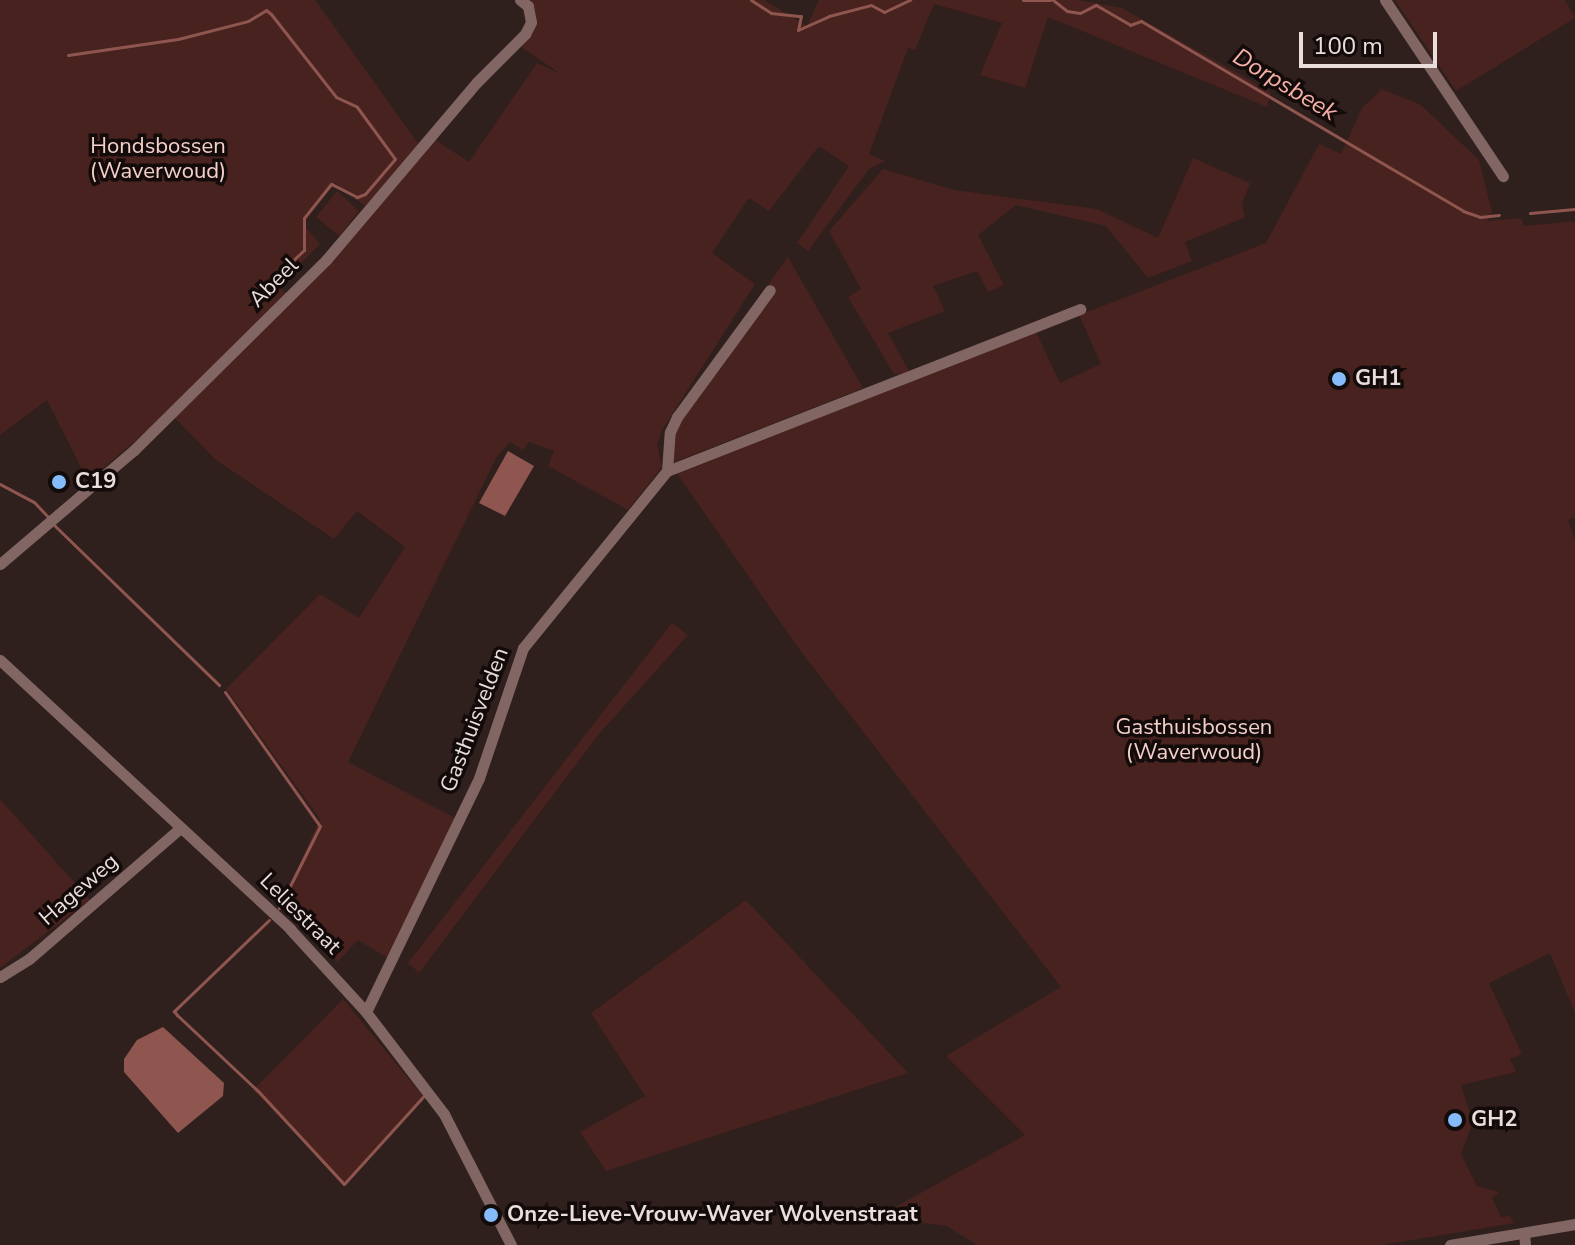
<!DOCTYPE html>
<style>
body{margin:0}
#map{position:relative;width:1575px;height:1245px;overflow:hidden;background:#2f1f1d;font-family:"Nunito Sans",sans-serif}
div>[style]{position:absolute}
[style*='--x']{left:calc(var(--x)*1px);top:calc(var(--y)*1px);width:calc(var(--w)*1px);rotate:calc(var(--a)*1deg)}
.green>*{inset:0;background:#48221e}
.water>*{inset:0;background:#8f564f}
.stream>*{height:3px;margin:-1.5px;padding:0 1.5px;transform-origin:1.5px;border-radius:1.5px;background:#8f564f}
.minor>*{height:11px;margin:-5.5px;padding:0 5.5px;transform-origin:5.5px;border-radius:5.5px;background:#816663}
.dots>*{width:22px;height:22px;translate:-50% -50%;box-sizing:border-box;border:4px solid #120b0a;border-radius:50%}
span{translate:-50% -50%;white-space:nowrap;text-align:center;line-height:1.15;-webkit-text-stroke:7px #120b0a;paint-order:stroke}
.park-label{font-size:22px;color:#f5cfca}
.street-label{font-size:22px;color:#eadedc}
.poi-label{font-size:22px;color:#eadedc;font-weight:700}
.left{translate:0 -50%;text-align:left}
.water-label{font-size:24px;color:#f8b1a7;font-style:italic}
.scale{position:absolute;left:1299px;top:32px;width:138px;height:36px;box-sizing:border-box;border:4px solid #eadedc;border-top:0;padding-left:10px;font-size:24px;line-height:28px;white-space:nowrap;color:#eadedc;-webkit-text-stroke:6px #120b0a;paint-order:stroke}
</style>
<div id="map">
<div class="green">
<i style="clip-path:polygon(0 0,315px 0,420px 146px,365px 206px,335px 183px,303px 224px,320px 244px,278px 287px,293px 298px,434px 139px,469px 162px,537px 63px,561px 74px,521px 47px,536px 16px,527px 0,764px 0,807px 26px,819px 0,1078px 0,1122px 8px,1271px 92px,1267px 107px,1048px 17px,1025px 88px,980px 75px,1002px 23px,934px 4px,915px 50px,908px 48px,869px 154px,885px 161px,869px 169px,808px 251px,797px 243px,849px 166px,819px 146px,769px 211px,749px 198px,712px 253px,755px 284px,662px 430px,657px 444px,662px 467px,628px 510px,548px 466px,554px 451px,529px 442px,523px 450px,510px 442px,496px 458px,348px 762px,455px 818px,389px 959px,358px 940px,337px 962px,281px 905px,320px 819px,226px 689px,320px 594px,359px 618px,405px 547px,357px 511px,334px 539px,216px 460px,169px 412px,88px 481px,47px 400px,0 435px)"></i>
<i style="clip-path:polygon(1395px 0,1565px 0,1575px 18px,1456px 91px)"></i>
<i style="clip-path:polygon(1382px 89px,1421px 105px,1479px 160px,1492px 212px,1487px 221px,1521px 218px,1524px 226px,1575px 221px,1575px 518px,1568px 520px,1575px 540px,1575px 1013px,1550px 953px,1489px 983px,1522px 1054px,1510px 1059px,1516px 1072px,1461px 1085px,1473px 1122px,1461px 1154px,1477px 1186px,1499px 1192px,1492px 1198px,1501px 1217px,1510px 1216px,1514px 1223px,1382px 1245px,977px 1245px,947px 1226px,911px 1221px,897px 1206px,1025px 1135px,946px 1056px,1061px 987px,799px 649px,676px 472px,1036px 332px,1060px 383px,1101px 364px,1079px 315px,1266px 243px,1319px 144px,1341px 154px,1362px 108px)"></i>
<i style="clip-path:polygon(1193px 158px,1250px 183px,1242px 204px,1245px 217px,1185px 242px,1192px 261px,1148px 278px,1106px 226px,1016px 205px,978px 235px,1004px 285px,988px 292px,977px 271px,933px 286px,945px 311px,888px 333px,910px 373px,894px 374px,848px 297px,861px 289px,829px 231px,883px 169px,954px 190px,1097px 209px,1158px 238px)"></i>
<i style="clip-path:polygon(337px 191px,359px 211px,339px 236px,316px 217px)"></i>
<i style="clip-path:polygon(788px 257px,863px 388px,672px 463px,667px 439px,717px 356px)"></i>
<i style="clip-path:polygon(672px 623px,688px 635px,599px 734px,419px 973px,408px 963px)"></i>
<i style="clip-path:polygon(0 799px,90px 900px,0 968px)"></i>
<i style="clip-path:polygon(746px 900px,908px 1073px,606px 1171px,580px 1132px,645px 1096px,591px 1013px)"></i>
<i style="clip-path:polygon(343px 999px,423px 1096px,345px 1183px,253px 1090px)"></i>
</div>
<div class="water">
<i style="clip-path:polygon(508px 451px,534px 466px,505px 516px,479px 503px)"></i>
<i style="clip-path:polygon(163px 1027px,224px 1083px,223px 1096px,178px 1133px,124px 1072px,124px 1059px,137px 1040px)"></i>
</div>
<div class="stream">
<i style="--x:751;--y:0;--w:24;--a:33"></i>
<i style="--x:771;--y:13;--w:30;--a:6"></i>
<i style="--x:801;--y:16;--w:14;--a:102"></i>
<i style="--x:798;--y:30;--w:34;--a:-24"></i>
<i style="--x:829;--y:16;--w:43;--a:-14.7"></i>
<i style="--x:871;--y:5;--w:15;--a:28"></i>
<i style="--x:884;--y:12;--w:29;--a:-25"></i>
<i style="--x:1023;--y:0;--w:27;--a:0"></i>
<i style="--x:1053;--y:0;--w:18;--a:38"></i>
<i style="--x:1067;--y:11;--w:13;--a:9"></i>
<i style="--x:1080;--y:13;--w:18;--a:-27"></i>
<i style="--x:1096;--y:5;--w:39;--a:30"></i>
<i style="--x:1130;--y:25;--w:12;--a:-20"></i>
<i style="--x:1141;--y:21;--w:374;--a:30.5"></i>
<i style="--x:1463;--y:211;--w:18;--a:19"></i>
<i style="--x:1480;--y:217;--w:19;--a:-6"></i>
<i style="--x:68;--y:55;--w:111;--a:-8.3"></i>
<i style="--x:178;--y:39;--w:72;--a:-14.4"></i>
<i style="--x:248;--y:21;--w:21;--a:-31"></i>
<i style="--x:266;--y:10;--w:6;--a:39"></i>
<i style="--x:271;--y:14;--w:105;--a:51.9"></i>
<i style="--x:336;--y:97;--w:23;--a:25"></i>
<i style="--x:357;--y:107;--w:64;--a:53.8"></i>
<i style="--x:395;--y:159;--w:46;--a:130.6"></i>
<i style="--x:365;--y:194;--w:9;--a:159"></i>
<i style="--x:357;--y:197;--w:29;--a:-153"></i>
<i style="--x:331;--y:184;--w:43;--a:128.5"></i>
<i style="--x:304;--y:218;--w:32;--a:90"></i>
<i style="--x:304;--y:250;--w:35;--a:137"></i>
<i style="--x:1530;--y:213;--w:45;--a:-5.1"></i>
<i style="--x:0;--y:484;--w:38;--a:28"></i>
<i style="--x:34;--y:502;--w:22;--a:47"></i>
<i style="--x:54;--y:525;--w:230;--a:44.1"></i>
<i style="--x:225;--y:692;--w:164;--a:54.7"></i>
<i style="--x:320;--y:826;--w:92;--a:116.6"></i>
<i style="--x:269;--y:920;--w:132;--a:136.2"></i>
<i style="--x:174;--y:1011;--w:5;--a:53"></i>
<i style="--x:177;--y:1015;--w:112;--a:43.2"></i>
<i style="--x:259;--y:1092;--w:125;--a:47.3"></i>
<i style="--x:344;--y:1184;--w:118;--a:-47.8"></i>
</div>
<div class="minor">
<i style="--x:1385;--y:0;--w:212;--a:56.2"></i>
<i style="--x:667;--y:471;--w:39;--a:-86"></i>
<i style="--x:670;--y:432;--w:17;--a:-65"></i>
<i style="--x:677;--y:417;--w:157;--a:-53.8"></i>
<i style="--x:0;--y:564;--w:175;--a:-40.4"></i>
<i style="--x:133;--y:451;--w:272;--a:-44.7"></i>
<i style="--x:326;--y:260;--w:233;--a:-49.7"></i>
<i style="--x:477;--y:82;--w:68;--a:-45"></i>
<i style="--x:525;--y:34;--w:13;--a:-63"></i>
<i style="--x:531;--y:22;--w:16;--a:-101"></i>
<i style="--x:528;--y:6;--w:10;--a:-143"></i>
<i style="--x:0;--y:660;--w:396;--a:42.8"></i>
<i style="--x:290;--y:929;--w:113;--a:47.5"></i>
<i style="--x:366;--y:1012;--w:128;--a:52.6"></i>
<i style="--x:444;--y:1114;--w:147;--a:62.9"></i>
<i style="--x:0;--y:977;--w:34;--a:-32"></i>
<i style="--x:29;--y:959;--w:200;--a:-40.9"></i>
<i style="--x:366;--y:1012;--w:260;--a:-64.2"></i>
<i style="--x:479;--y:778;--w:137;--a:-71.3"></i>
<i style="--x:523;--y:648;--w:228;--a:-50.9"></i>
<i style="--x:667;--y:471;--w:444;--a:-21.4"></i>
<i style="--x:1524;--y:1233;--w:12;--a:85"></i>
<i style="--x:1450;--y:1245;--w:127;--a:-9.5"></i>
</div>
<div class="dots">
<i style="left:1339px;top:379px;background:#86bbfb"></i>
<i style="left:59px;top:482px;background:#86bbfb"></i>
<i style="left:1455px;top:1120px;background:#86bbfb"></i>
<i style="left:491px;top:1215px;background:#86bbfb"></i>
</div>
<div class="park-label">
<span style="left:158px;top:159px">Hondsbossen<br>(Waverwoud)</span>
<span style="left:1194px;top:740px">Gasthuisbossen<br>(Waverwoud)</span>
</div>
<div class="street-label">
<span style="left:274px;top:283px;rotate:-45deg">Abeel</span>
<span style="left:475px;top:720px;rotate:-69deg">Gasthuisvelden</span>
<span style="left:79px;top:890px;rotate:-41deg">Hageweg</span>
<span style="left:300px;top:914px;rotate:45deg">Leliestraat</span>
</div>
<div class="poi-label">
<span class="left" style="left:1355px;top:379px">GH1</span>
<span class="left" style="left:75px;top:482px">C19</span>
<span class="left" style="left:1471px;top:1120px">GH2</span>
<span class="left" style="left:507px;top:1215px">Onze-Lieve-Vrouw-Waver Wolvenstraat</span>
</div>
<div class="water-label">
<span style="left:1285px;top:85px;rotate:31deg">Dorpsbeek</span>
</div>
<div class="scale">100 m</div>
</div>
